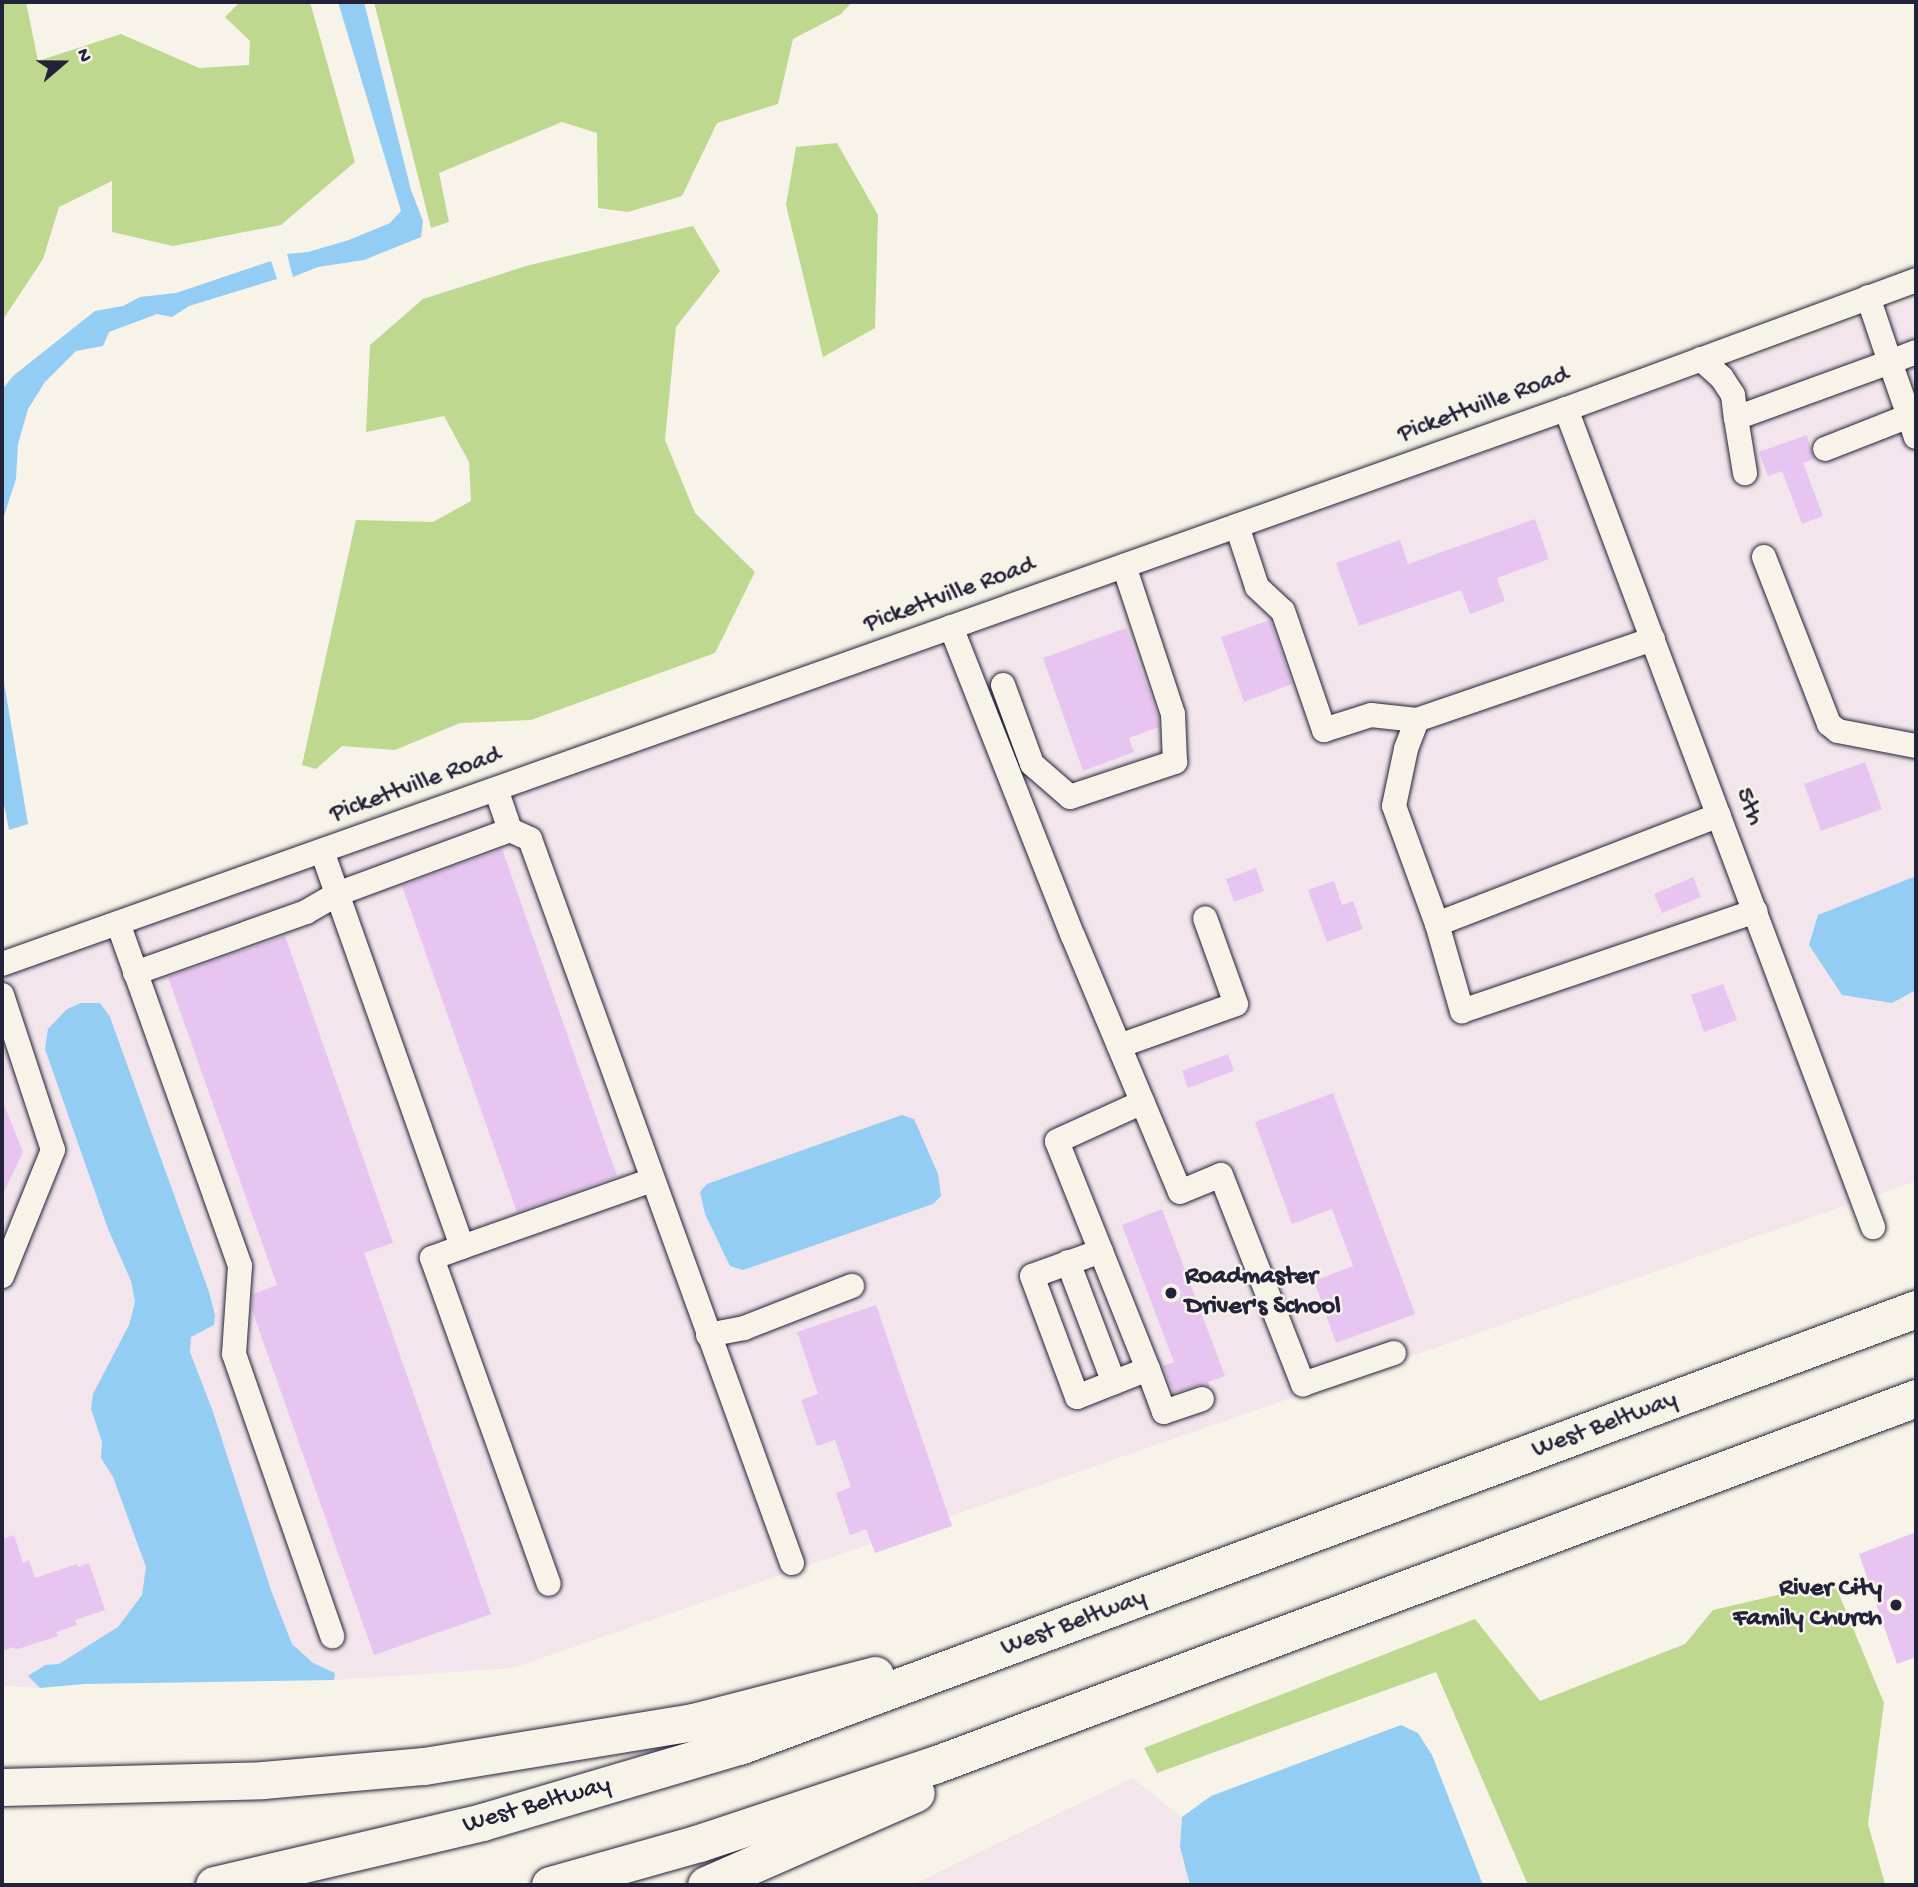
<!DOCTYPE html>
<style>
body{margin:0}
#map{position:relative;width:1918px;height:1887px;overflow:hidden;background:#f7f3e8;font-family:"Gochi Hand",sans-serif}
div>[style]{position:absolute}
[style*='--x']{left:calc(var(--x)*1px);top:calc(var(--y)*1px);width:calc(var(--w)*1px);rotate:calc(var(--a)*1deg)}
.built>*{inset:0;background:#f2e5eb}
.green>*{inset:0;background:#bed88f}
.water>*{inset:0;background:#93cdf3}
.building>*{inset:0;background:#e8c5f1}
.roads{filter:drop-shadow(0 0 2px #22223b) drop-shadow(0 0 2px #22223b)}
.minor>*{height:24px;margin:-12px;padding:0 12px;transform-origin:12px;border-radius:12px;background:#f7f3e8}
.highway>*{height:37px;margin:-18.5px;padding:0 18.5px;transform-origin:18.5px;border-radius:18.5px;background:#f7f3e8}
.dots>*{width:19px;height:19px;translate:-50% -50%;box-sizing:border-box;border:4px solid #f7f3e8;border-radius:50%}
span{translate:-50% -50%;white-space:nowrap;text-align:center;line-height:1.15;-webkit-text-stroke:5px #f7f3e8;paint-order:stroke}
.street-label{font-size:26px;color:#22223b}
.poi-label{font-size:26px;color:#22223b;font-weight:700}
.left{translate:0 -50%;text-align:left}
.right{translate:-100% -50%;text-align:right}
.frame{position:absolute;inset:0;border:4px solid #22223b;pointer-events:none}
.north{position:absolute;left:28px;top:28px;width:70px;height:70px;-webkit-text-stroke:5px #f7f3e8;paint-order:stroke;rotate:70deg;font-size:19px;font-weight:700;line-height:28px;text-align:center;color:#22223b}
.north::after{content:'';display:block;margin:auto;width:24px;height:32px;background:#22223b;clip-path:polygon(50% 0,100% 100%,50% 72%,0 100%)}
</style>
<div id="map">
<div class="built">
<i style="clip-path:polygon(1916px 299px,1916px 1181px,513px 1668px,334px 1680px,335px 1673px,313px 1663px,292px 1644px,271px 1590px,212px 1409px,190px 1352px,191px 1337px,214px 1325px,209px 1292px,110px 1017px,45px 1049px,108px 1229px,131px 1281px,135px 1302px,129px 1325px,91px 1409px,102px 1442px,101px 1458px,113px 1477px,146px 1566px,142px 1595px,118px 1627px,59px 1665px,45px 1665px,29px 1676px,40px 1688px,2px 1686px,2px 977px)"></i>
<i style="clip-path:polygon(1132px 1778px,1182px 1817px,1180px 1847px,1190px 1885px,912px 1885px)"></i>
</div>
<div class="green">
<i style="clip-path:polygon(2px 2px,26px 2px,38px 61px,121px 34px,199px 68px,249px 65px,250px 41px,225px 17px,240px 2px,310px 2px,355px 162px,281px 225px,173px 246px,112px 232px,112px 181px,59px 207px,43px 259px,2px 321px)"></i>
<i style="clip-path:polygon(374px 2px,852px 2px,841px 14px,793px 39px,778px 104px,717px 123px,682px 196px,628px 212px,598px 208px,597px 133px,562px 122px,439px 173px,449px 222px,431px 228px)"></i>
<i style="clip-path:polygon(837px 143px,878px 215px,875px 328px,823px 357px,786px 205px,796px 147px)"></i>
<i style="clip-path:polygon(693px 226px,720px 271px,676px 327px,665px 440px,695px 513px,755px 572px,715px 653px,531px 720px,460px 723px,395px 750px,342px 746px,316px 769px,302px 765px,356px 520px,433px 522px,471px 501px,469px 462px,444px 416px,366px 432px,370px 345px,423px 299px,526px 266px)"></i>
<i style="clip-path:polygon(1834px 1582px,1884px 1703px,1868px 1824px,1885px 1884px,1888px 1885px,1528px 1885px,1436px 1672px,1157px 1773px,1144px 1748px,1475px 1619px,1540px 1701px,1685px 1644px,1713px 1610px)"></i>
</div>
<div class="water">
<i style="clip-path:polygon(338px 2px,364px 2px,411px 190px,423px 221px,421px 237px,364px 260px,318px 267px,293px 277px,287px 254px,308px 252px,349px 240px,390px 223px,401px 211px)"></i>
<i style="clip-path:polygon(271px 261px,277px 279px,189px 306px,172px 317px,157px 314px,109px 332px,103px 346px,76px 351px,45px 382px,28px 409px,18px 444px,16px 479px,2px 522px,2px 390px,13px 376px,95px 311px,123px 306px,140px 297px,176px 293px)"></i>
<i style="clip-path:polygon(2px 671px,28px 824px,9px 830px,2px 794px)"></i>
<i style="clip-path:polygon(1916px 876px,1916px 990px,1892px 1003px,1842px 995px,1809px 945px,1818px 915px)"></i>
<i style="clip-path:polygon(81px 1003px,100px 1003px,110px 1017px,209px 1292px,215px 1315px,214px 1325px,191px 1337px,190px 1352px,212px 1409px,271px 1590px,292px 1644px,313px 1663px,335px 1673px,334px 1680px,84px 1684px,40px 1688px,28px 1676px,45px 1665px,59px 1664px,118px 1627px,142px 1595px,146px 1567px,113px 1477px,101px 1458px,102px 1442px,91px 1409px,93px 1394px,129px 1325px,135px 1302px,131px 1281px,108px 1229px,45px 1049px,48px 1029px,67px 1009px)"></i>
<i style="clip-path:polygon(902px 1115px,914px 1119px,938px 1174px,941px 1196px,933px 1204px,743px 1270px,730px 1266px,705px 1214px,700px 1192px,707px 1184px)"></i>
<i style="clip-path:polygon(1401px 1725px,1418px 1733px,1432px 1755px,1483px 1885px,1190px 1885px,1180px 1847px,1182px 1817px,1211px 1796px)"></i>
</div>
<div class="building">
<i style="clip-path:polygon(1807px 435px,1814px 459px,1803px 463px,1823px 516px,1802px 524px,1782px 471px,1768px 476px,1759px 452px)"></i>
<i style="clip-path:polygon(1535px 519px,1549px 559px,1497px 578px,1505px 601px,1470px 614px,1461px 590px,1359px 626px,1336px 563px,1400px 540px,1408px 564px)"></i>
<i style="clip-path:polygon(1270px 620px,1292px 684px,1244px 702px,1221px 637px)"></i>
<i style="clip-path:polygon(1126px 628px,1158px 717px,1159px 727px,1129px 738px,1134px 752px,1083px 771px,1043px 658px)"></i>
<i style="clip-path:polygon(1865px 762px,1882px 809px,1821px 831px,1804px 784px)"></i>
<i style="clip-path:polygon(502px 849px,617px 1176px,517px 1212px,402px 886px)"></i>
<i style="clip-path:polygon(1256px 868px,1264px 891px,1234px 902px,1226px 879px)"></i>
<i style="clip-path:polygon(1693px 877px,1701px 897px,1662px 913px,1654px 894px)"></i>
<i style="clip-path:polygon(1334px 881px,1342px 905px,1353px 901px,1363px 929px,1327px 942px,1308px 890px)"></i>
<i style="clip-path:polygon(285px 936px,393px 1243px,364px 1253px,491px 1614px,374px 1655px,252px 1310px,253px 1294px,277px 1285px,168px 977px)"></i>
<i style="clip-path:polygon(1723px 984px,1737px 1020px,1704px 1032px,1691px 995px)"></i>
<i style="clip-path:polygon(1228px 1054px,1234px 1071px,1188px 1088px,1182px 1071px)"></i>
<i style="clip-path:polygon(1333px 1093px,1415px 1314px,1336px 1343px,1314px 1281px,1353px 1266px,1332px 1209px,1292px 1224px,1255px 1122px)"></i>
<i style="clip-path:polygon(2px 1100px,23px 1152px,2px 1196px)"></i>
<i style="clip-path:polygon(1162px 1209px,1225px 1376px,1208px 1382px,1210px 1387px,1198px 1385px,1174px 1393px,1163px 1366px,1174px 1362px,1122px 1225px)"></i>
<i style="clip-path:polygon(876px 1305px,952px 1526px,875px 1553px,866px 1529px,850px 1535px,836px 1493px,851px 1487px,835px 1440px,817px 1446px,801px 1400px,818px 1394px,797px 1332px)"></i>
<i style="clip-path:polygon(1916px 1532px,1916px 1657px,1897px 1664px,1859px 1554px)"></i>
<i style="clip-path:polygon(14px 1535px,23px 1563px,29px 1560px,35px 1578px,77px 1564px,78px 1567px,89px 1563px,105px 1610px,75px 1620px,77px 1625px,56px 1632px,58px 1636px,15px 1650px,14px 1647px,2px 1651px,2px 1539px)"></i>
</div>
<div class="roads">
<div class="minor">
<i style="--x:1868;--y:297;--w:69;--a:71.3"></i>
<i style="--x:1890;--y:362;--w:28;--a:-21"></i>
<i style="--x:1701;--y:359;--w:28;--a:42"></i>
<i style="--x:1722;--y:378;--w:20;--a:57"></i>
<i style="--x:1733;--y:395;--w:23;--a:83"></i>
<i style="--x:1736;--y:418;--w:164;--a:-20"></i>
<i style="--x:1890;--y:362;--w:57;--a:70.6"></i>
<i style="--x:1909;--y:416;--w:90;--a:158.6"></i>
<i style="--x:1566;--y:409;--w:874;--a:69.43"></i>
<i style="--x:1909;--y:416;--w:22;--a:72"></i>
<i style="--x:1736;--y:418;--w:56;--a:80.7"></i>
<i style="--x:1237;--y:526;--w:64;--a:71.8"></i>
<i style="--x:1257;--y:587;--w:35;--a:43"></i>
<i style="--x:1283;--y:611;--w:126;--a:71"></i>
<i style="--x:1324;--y:730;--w:49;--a:-17.7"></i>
<i style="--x:1371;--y:715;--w:46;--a:6.2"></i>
<i style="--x:1764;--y:557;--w:179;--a:68.7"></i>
<i style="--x:1829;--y:724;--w:11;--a:38"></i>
<i style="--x:1838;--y:731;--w:79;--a:10.9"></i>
<i style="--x:951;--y:627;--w:332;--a:68.5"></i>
<i style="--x:1073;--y:936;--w:277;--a:67.3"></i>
<i style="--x:1180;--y:1192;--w:44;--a:-22.5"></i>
<i style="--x:1221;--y:1175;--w:225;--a:68.6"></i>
<i style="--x:1303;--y:1384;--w:96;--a:-18.8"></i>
<i style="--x:1653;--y:639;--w:250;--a:161.1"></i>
<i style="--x:1417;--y:720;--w:31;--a:111"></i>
<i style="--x:1406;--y:749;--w:58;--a:101.9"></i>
<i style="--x:1394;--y:806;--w:126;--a:70"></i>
<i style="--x:1437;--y:924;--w:91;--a:74"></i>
<i style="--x:1462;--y:1011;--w:310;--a:-18.8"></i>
<i style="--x:1003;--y:685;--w:84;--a:69.8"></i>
<i style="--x:1032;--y:764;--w:50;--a:41"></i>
<i style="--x:1070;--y:797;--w:111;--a:-18.4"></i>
<i style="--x:1175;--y:762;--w:48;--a:-92.4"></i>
<i style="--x:1173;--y:714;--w:156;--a:-108.3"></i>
<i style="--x:496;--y:789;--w:43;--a:71.1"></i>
<i style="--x:510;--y:830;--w:22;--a:24"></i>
<i style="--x:530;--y:839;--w:770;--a:70.11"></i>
<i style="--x:322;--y:851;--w:420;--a:70.5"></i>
<i style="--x:462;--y:1247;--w:32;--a:160"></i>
<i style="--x:432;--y:1258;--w:346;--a:70.3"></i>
<i style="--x:118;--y:923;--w:364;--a:70.4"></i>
<i style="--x:240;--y:1266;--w:88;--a:93.9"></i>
<i style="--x:234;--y:1354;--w:299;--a:70.8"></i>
<i style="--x:1437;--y:924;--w:302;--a:-21.1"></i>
<i style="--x:2;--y:964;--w:1660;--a:-19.54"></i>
<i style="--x:1566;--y:409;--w:373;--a:-20.2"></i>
<i style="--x:135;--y:973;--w:182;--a:-19.6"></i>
<i style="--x:306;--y:912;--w:36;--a:-30"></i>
<i style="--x:337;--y:894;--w:184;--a:-20.3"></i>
<i style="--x:2;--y:995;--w:163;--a:71.8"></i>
<i style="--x:53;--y:1150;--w:136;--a:112"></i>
<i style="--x:1119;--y:1046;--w:124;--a:-19.7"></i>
<i style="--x:1236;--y:1004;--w:91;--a:-109.8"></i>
<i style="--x:462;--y:1247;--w:201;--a:-19.4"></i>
<i style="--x:1101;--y:1251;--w:73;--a:160.1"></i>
<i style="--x:1032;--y:1276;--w:129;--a:69.6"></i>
<i style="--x:1077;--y:1397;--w:76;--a:-21.5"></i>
<i style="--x:1148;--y:1369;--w:245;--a:-111.8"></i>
<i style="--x:1057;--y:1141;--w:94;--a:-24.4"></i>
<i style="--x:1068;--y:1262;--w:129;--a:69.2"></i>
<i style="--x:708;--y:1335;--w:37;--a:-11"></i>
<i style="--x:744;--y:1328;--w:116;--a:-21.3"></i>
<i style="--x:1148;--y:1369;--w:46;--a:69.6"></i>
<i style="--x:1164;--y:1412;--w:40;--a:-18.9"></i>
</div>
<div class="highway">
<i style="--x:2;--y:1787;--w:261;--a:-1.5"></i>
<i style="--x:263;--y:1780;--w:162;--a:-5"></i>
<i style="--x:424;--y:1766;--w:273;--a:-9.3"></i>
<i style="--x:693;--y:1722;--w:188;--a:-14.5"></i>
<i style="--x:214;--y:1885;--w:275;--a:-13.2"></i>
<i style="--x:482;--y:1822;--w:268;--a:-16.5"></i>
<i style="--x:739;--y:1746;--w:1256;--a:-20.37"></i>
<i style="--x:550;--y:1885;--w:155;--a:-15.7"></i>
<i style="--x:699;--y:1843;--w:248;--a:-18.4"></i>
<i style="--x:934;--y:1765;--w:1048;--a:-20.49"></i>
<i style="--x:706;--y:1885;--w:229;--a:-23.7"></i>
</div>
</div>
<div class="dots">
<i style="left:1171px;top:1293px;background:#22223b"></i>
<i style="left:1896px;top:1605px;background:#22223b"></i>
</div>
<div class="street-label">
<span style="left:1484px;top:406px;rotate:-20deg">Pickettville Road</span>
<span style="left:950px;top:596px;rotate:-20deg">Pickettville Road</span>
<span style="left:416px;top:786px;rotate:-20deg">Pickettville Road</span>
<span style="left:1748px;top:807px;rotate:69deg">5th</span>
<span style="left:1605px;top:1426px;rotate:-20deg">West Beltway</span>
<span style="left:1074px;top:1624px;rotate:-20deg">West Beltway</span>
<span style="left:537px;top:1806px;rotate:-16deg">West Beltway</span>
</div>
<div class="poi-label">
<span class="left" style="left:1185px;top:1293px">Roadmaster<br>Driver's School</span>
<span class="right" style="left:1882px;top:1605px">River City<br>Family Church</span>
</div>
<div class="frame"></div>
<div class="north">N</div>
</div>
